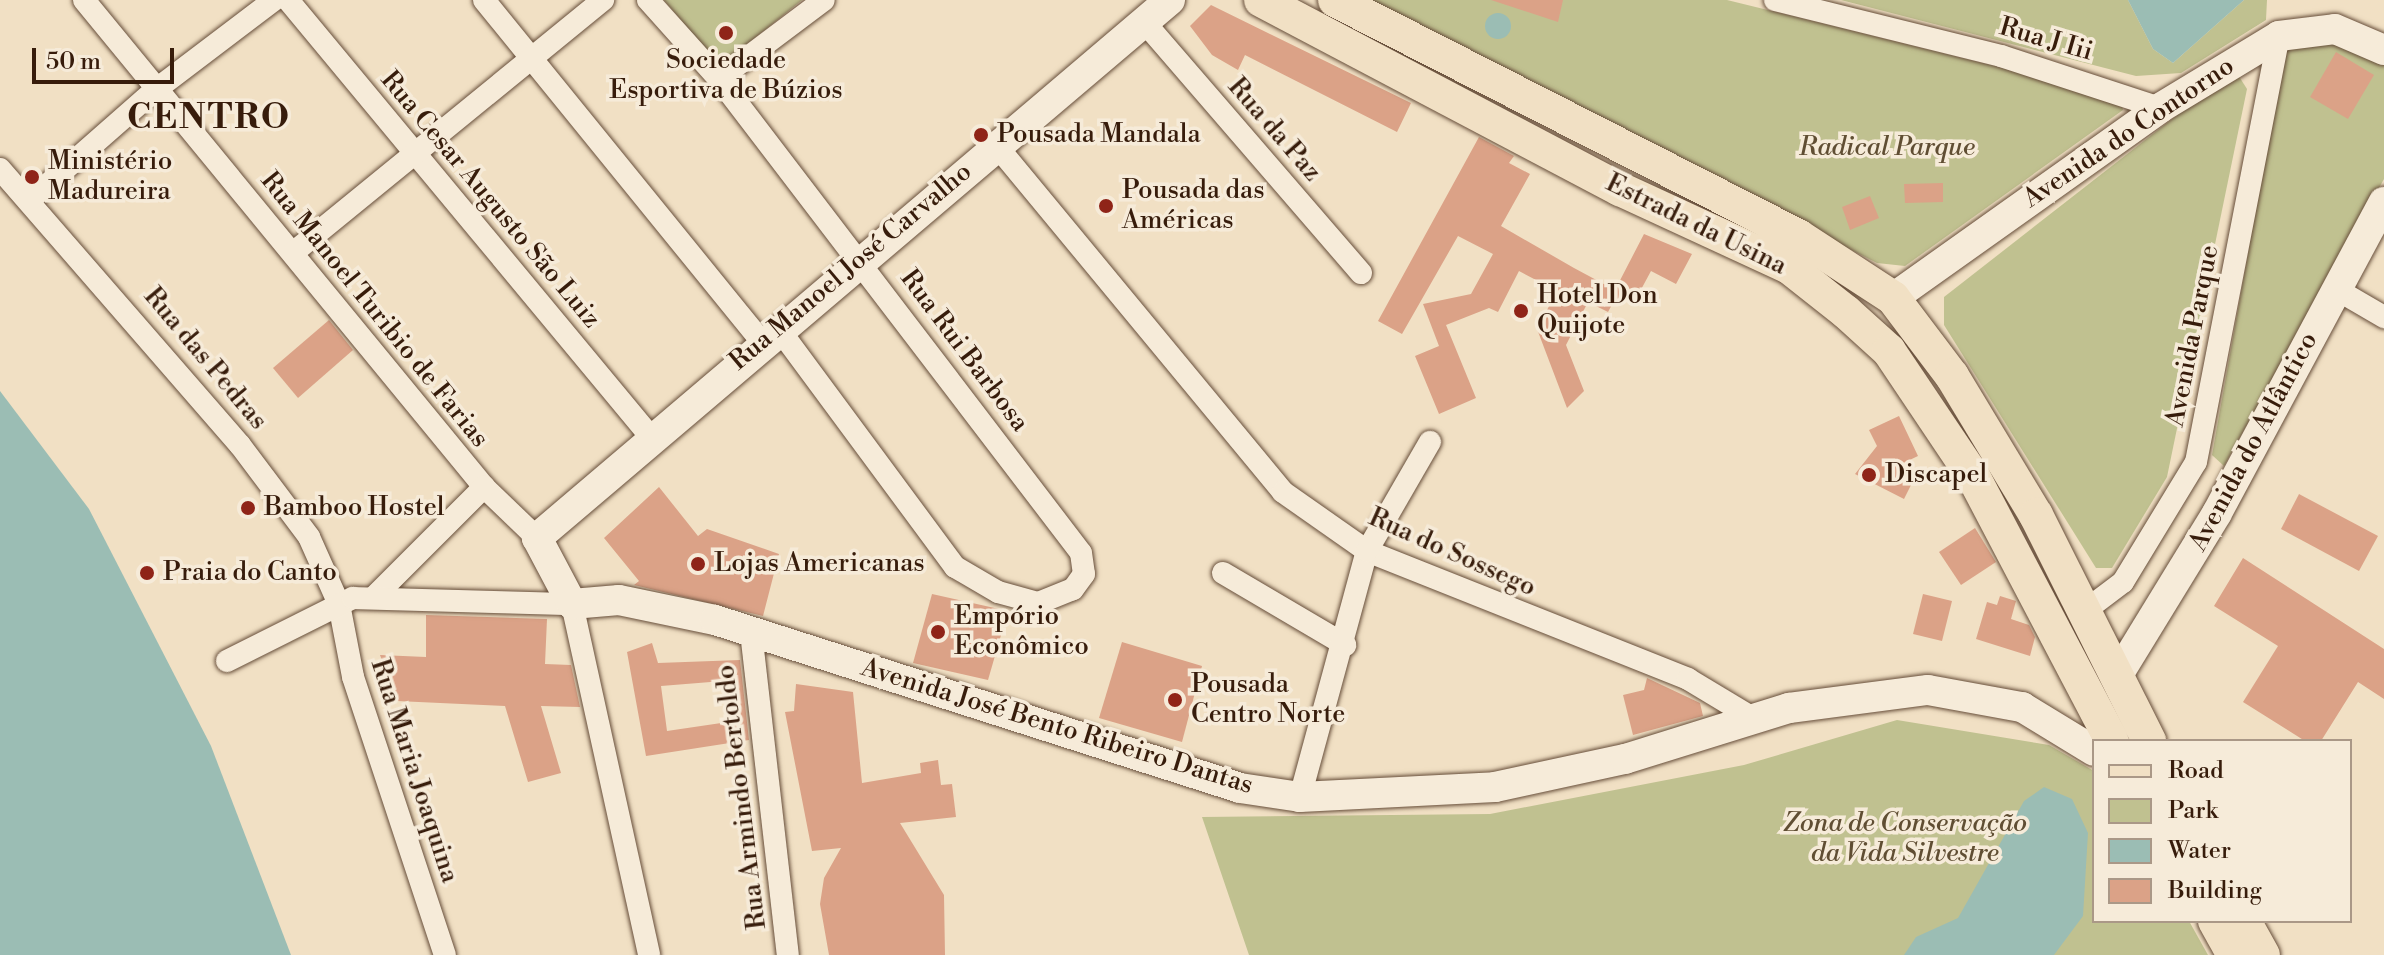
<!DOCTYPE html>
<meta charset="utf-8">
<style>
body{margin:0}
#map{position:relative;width:2384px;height:955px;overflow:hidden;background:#f1e0c4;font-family:"Libre Bodoni",serif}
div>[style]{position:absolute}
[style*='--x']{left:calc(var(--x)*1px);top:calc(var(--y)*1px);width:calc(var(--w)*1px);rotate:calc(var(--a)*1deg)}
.green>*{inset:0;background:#c0c190}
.water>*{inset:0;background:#9bbdb4}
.round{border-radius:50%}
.building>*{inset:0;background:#dba287}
.roads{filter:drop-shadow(0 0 2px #664d39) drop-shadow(0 0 2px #664d39)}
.street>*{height:22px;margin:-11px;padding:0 11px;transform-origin:11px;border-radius:11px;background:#f6ebd9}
.secondary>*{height:30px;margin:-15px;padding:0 15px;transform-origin:15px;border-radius:15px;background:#f6ebd9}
.primary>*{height:34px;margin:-17px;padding:0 17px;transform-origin:17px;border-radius:17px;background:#f1e0c4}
.dots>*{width:22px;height:22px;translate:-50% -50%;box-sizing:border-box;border:4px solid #f6ebd9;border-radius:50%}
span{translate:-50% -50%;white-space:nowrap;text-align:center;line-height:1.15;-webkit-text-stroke:7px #f6ebd9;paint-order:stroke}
.street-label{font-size:26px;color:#371c0b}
.poi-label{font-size:26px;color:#371c0b}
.left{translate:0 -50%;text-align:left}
.park-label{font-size:26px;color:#604e33;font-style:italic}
.district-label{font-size:34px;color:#371c0b;font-weight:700;letter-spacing:2px}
.legend{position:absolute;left:2092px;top:739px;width:260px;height:184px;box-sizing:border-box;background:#f6ebd9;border:2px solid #aa9887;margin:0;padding:10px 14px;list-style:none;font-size:24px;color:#371c0b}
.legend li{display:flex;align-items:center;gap:16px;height:40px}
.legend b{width:40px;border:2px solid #aa9887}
.scale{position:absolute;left:32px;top:48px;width:142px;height:36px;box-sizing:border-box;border:4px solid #371c0b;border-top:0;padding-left:10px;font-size:24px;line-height:28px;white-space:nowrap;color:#371c0b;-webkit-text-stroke:6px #f6ebd9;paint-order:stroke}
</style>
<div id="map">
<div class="green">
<i style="clip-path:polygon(664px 0,802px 0,720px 66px)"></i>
<i style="clip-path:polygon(1358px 0,1727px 0,2120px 97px,2123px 110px,1905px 266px,1877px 263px)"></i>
<i style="clip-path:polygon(1841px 0,2128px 0,2153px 49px,2173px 63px,2244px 0,2267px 0,2266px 20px,2181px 73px,2136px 76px)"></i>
<i style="clip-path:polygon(2323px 37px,2384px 59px,2384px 179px,2224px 466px,2212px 455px,2286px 40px)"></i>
<i style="clip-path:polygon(2235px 70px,2247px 89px,2167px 477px,2112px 568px,2096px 568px,1944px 325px,1944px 297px)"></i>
<i style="clip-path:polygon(1897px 720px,2049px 745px,2094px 771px,2094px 921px,2189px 921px,2208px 955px,1249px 955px,1202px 817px,1490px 814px,1744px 765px)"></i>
</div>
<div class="water">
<i style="clip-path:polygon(2128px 0,2244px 0,2173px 63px,2153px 49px)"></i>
<i class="round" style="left:1485px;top:13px;width:26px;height:26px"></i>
<i style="clip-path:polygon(0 391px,89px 509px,211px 746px,291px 955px,0 955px)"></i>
<i style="clip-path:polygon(2044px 787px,2072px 799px,2088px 833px,2083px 916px,2054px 955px,1904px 955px,1916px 937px,1958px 918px,2024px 801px)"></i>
</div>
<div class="building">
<i style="clip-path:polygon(1491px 0,1563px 0,1558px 22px)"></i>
<i style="clip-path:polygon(1211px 5px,1411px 103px,1397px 132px,1245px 55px,1238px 70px,1212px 55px,1190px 26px)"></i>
<i style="clip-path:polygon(2336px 52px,2374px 75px,2348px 119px,2310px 97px)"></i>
<i style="clip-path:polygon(1479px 137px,1514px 156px,1509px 163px,1530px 174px,1501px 226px,1574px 268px,1615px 290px,1644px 234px,1692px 254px,1676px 284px,1651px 271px,1637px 297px,1615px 299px,1608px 312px,1588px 302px,1566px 345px,1584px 391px,1567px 408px,1537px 329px,1557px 291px,1519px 271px,1498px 312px,1489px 308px,1446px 325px,1476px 398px,1439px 414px,1415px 356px,1439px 346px,1423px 304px,1471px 294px,1493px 254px,1458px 236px,1402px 334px,1378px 321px)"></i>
<i style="clip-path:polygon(1943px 183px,1943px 202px,1905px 203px,1904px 184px)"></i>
<i style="clip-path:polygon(1870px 196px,1879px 218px,1850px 230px,1842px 207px)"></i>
<i style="clip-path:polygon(329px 320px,353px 350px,298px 398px,273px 368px)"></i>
<i style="clip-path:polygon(1899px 416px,1918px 456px,1897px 466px,1916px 475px,1904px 499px,1855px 474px,1877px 446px,1869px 430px)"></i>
<i style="clip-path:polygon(659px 487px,698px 536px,707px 529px,779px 554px,763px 616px,634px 585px,639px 581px,604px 538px)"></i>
<i style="clip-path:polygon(2299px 494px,2378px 536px,2359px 571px,2281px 529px)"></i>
<i style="clip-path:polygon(1975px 528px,1996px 562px,1961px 585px,1939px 552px)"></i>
<i style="clip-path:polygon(2243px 558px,2384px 649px,2384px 699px,2358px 682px,2321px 741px,2305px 741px,2243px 702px,2278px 646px,2214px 606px)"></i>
<i style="clip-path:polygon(932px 594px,1008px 611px,988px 680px,913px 663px)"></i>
<i style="clip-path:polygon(1923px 594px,1952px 601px,1942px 641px,1913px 634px)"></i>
<i style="clip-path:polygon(2000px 596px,2016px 601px,2011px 619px,2029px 625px,2035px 637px,2030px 656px,1976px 639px,1987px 602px,1997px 605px)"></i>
<i style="clip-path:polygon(426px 615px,547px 619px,545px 664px,571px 665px,580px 707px,541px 706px,561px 773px,528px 782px,505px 706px,397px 701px,380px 655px,426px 657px)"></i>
<i style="clip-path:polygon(1122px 642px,1202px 666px,1182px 742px,1099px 718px)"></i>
<i style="clip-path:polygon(evenodd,652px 643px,658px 663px,740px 660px,749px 740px,646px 756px,627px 652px,652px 643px,723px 681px,728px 722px,667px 731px,661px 686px,723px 681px)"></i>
<i style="clip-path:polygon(1647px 678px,1700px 703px,1703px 716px,1633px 735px,1623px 695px,1644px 690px)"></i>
<i style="clip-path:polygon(796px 684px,853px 692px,862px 783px,921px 773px,920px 763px,938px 760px,941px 785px,952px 784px,956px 817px,900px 823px,944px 895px,945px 955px,829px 955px,820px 904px,824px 878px,841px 848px,812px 851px,785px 712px,794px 711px)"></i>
</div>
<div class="roads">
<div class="street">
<i style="--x:84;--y:0;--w:630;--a:50.6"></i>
<i style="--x:484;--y:487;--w:74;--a:43.9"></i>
<i style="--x:288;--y:0;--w:567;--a:50.3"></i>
<i style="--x:484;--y:0;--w:441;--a:50.9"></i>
<i style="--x:648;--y:0;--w:106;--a:48.1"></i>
<i style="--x:719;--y:79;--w:596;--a:52.63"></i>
<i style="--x:1081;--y:553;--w:21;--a:82"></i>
<i style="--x:1084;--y:574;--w:19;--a:126"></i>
<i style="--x:1073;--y:589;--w:38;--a:158"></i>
<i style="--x:1038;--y:603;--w:41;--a:-164.6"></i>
<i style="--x:998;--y:592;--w:50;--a:-149.8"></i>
<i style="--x:955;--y:567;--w:297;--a:-126.5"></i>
<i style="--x:1775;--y:0;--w:233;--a:13.9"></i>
<i style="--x:2001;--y:56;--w:167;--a:18.1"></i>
<i style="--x:1146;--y:24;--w:329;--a:49.2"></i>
<i style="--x:719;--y:79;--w:131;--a:-37"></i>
<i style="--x:996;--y:145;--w:450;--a:50.4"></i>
<i style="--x:1283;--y:492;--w:103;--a:35.1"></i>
<i style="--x:1367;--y:551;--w:346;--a:21.7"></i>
<i style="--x:1688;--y:679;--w:76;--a:31"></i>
<i style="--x:0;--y:169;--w:366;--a:49"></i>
<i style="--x:240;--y:445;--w:115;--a:53.1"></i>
<i style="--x:309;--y:537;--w:73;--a:65.9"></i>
<i style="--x:31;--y:199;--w:164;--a:-41.3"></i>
<i style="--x:154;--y:91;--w:151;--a:-37.2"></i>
<i style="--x:294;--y:252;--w:399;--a:-39.2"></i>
<i style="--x:2336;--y:289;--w:56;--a:30.3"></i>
<i style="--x:1223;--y:573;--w:142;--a:30.5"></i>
<i style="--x:374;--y:597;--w:156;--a:-45"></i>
<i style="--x:339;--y:604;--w:74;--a:79.1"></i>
<i style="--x:353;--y:677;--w:293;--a:71.7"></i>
<i style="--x:2086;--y:610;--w:46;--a:-37.1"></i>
<i style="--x:2123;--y:582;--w:140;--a:-58.7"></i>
<i style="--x:2196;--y:462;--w:434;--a:-79"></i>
<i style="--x:751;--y:632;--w:325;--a:83.5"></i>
<i style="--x:227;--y:661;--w:141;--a:-26.6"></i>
<i style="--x:353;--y:598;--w:219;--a:1.6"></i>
<i style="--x:572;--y:604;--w:359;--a:77.6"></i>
<i style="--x:1300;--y:797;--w:255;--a:-74.8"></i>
<i style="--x:1367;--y:551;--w:126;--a:-60"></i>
</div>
<div class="secondary">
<i style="--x:1170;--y:0;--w:831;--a:139.64"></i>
<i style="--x:537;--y:538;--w:75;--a:62.1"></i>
<i style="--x:572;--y:604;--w:47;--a:-4.9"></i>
<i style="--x:619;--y:600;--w:98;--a:11.8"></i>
<i style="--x:715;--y:620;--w:551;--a:17.74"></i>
<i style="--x:1240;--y:788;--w:61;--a:8.5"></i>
<i style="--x:1300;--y:797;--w:195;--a:-2.9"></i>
<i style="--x:1495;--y:787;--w:133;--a:-12.2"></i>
<i style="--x:1625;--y:759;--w:172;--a:-17.3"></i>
<i style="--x:1789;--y:708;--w:140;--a:-7.4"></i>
<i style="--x:1928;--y:690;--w:96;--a:10.3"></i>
<i style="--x:2022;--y:707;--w:84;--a:31.4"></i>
<i style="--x:1893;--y:298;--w:328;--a:-35.4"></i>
<i style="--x:2160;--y:108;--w:139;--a:-31.2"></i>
<i style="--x:2279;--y:36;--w:56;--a:-7.1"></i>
<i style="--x:2335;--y:29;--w:53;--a:23.2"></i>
<i style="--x:2116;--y:678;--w:193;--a:-58.5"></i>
<i style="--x:2217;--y:513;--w:353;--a:-61.8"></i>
</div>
<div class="primary">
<i style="--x:1261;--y:0;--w:406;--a:27.8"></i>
<i style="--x:1620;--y:189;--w:186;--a:24.8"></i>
<i style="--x:1789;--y:267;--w:73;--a:38.3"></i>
<i style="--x:1846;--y:312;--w:58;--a:42.2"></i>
<i style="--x:1889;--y:351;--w:151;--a:56.1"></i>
<i style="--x:1973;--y:476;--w:299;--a:62.3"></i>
<i style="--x:1335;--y:0;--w:520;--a:27.01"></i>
<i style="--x:1798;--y:236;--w:113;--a:33.1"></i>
<i style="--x:1893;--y:298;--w:98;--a:52.9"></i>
<i style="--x:1952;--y:376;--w:162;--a:58.9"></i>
<i style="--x:2036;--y:515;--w:253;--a:63.4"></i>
<i style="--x:2215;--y:921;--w:39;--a:61"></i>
<i style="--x:2244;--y:921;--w:39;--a:61"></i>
</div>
</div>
<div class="dots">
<i style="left:726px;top:33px;background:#8f2418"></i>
<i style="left:981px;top:135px;background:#8f2418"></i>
<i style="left:32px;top:177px;background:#8f2418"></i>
<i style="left:1106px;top:206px;background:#8f2418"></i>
<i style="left:1521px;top:311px;background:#8f2418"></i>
<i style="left:1869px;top:475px;background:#8f2418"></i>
<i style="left:248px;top:508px;background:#8f2418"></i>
<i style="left:698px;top:564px;background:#8f2418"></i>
<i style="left:147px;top:573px;background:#8f2418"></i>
<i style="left:938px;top:632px;background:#8f2418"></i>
<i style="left:1175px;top:700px;background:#8f2418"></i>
</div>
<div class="street-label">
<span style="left:2046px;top:40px;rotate:16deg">Rua J Iii</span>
<span style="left:1274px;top:130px;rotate:49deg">Rua da Paz</span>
<span style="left:2129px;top:133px;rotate:-34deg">Avenida do Contorno</span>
<span style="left:490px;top:200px;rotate:50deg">Rua Cesar Augusto São Luiz</span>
<span style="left:1696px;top:225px;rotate:26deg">Estrada da Usina</span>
<span style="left:851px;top:267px;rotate:-40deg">Rua Manoel José Carvalho</span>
<span style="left:374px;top:310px;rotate:51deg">Rua Manoel Turibio de Farias</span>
<span style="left:2193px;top:336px;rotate:-79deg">Avenida Parque</span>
<span style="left:964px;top:351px;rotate:53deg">Rua Rui Barbosa</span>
<span style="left:205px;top:359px;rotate:50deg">Rua das Pedras</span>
<span style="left:2254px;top:442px;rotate:-62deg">Avenida do Atlântico</span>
<span style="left:1452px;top:553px;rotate:24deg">Rua do Sossego</span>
<span style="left:1057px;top:727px;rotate:17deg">Avenida José Bento Ribeiro Dantas</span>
<span style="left:414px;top:771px;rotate:72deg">Rua Maria Joaquina</span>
<span style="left:742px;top:797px;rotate:-97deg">Rua Armindo Bertoldo</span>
</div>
<div class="poi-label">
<span style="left:726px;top:76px">Sociedade<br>Esportiva de Búzios</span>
<span class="left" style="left:997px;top:135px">Pousada Mandala</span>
<span class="left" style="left:48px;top:177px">Ministério<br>Madureira</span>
<span class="left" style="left:1122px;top:206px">Pousada das<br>Américas</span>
<span class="left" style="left:1537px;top:311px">Hotel Don<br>Quijote</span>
<span class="left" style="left:1885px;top:475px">Discapel</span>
<span class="left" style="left:264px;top:508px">Bamboo Hostel</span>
<span class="left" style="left:714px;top:564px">Lojas Americanas</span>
<span class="left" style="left:163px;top:573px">Praia do Canto</span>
<span class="left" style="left:954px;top:632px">Empório<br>Econômico</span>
<span class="left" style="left:1191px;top:700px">Pousada<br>Centro Norte</span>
</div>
<div class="park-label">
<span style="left:1887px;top:148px">Radical Parque</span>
<span style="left:1905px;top:839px">Zona de Conservação<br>da Vida Silvestre</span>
</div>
<div class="district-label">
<span style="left:209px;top:119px">CENTRO</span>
</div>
<ul class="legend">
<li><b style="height:10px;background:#f1e0c4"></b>Road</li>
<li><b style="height:22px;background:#c0c190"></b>Park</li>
<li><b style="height:22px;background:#9bbdb4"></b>Water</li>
<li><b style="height:22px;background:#dba287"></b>Building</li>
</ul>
<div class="scale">50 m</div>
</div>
